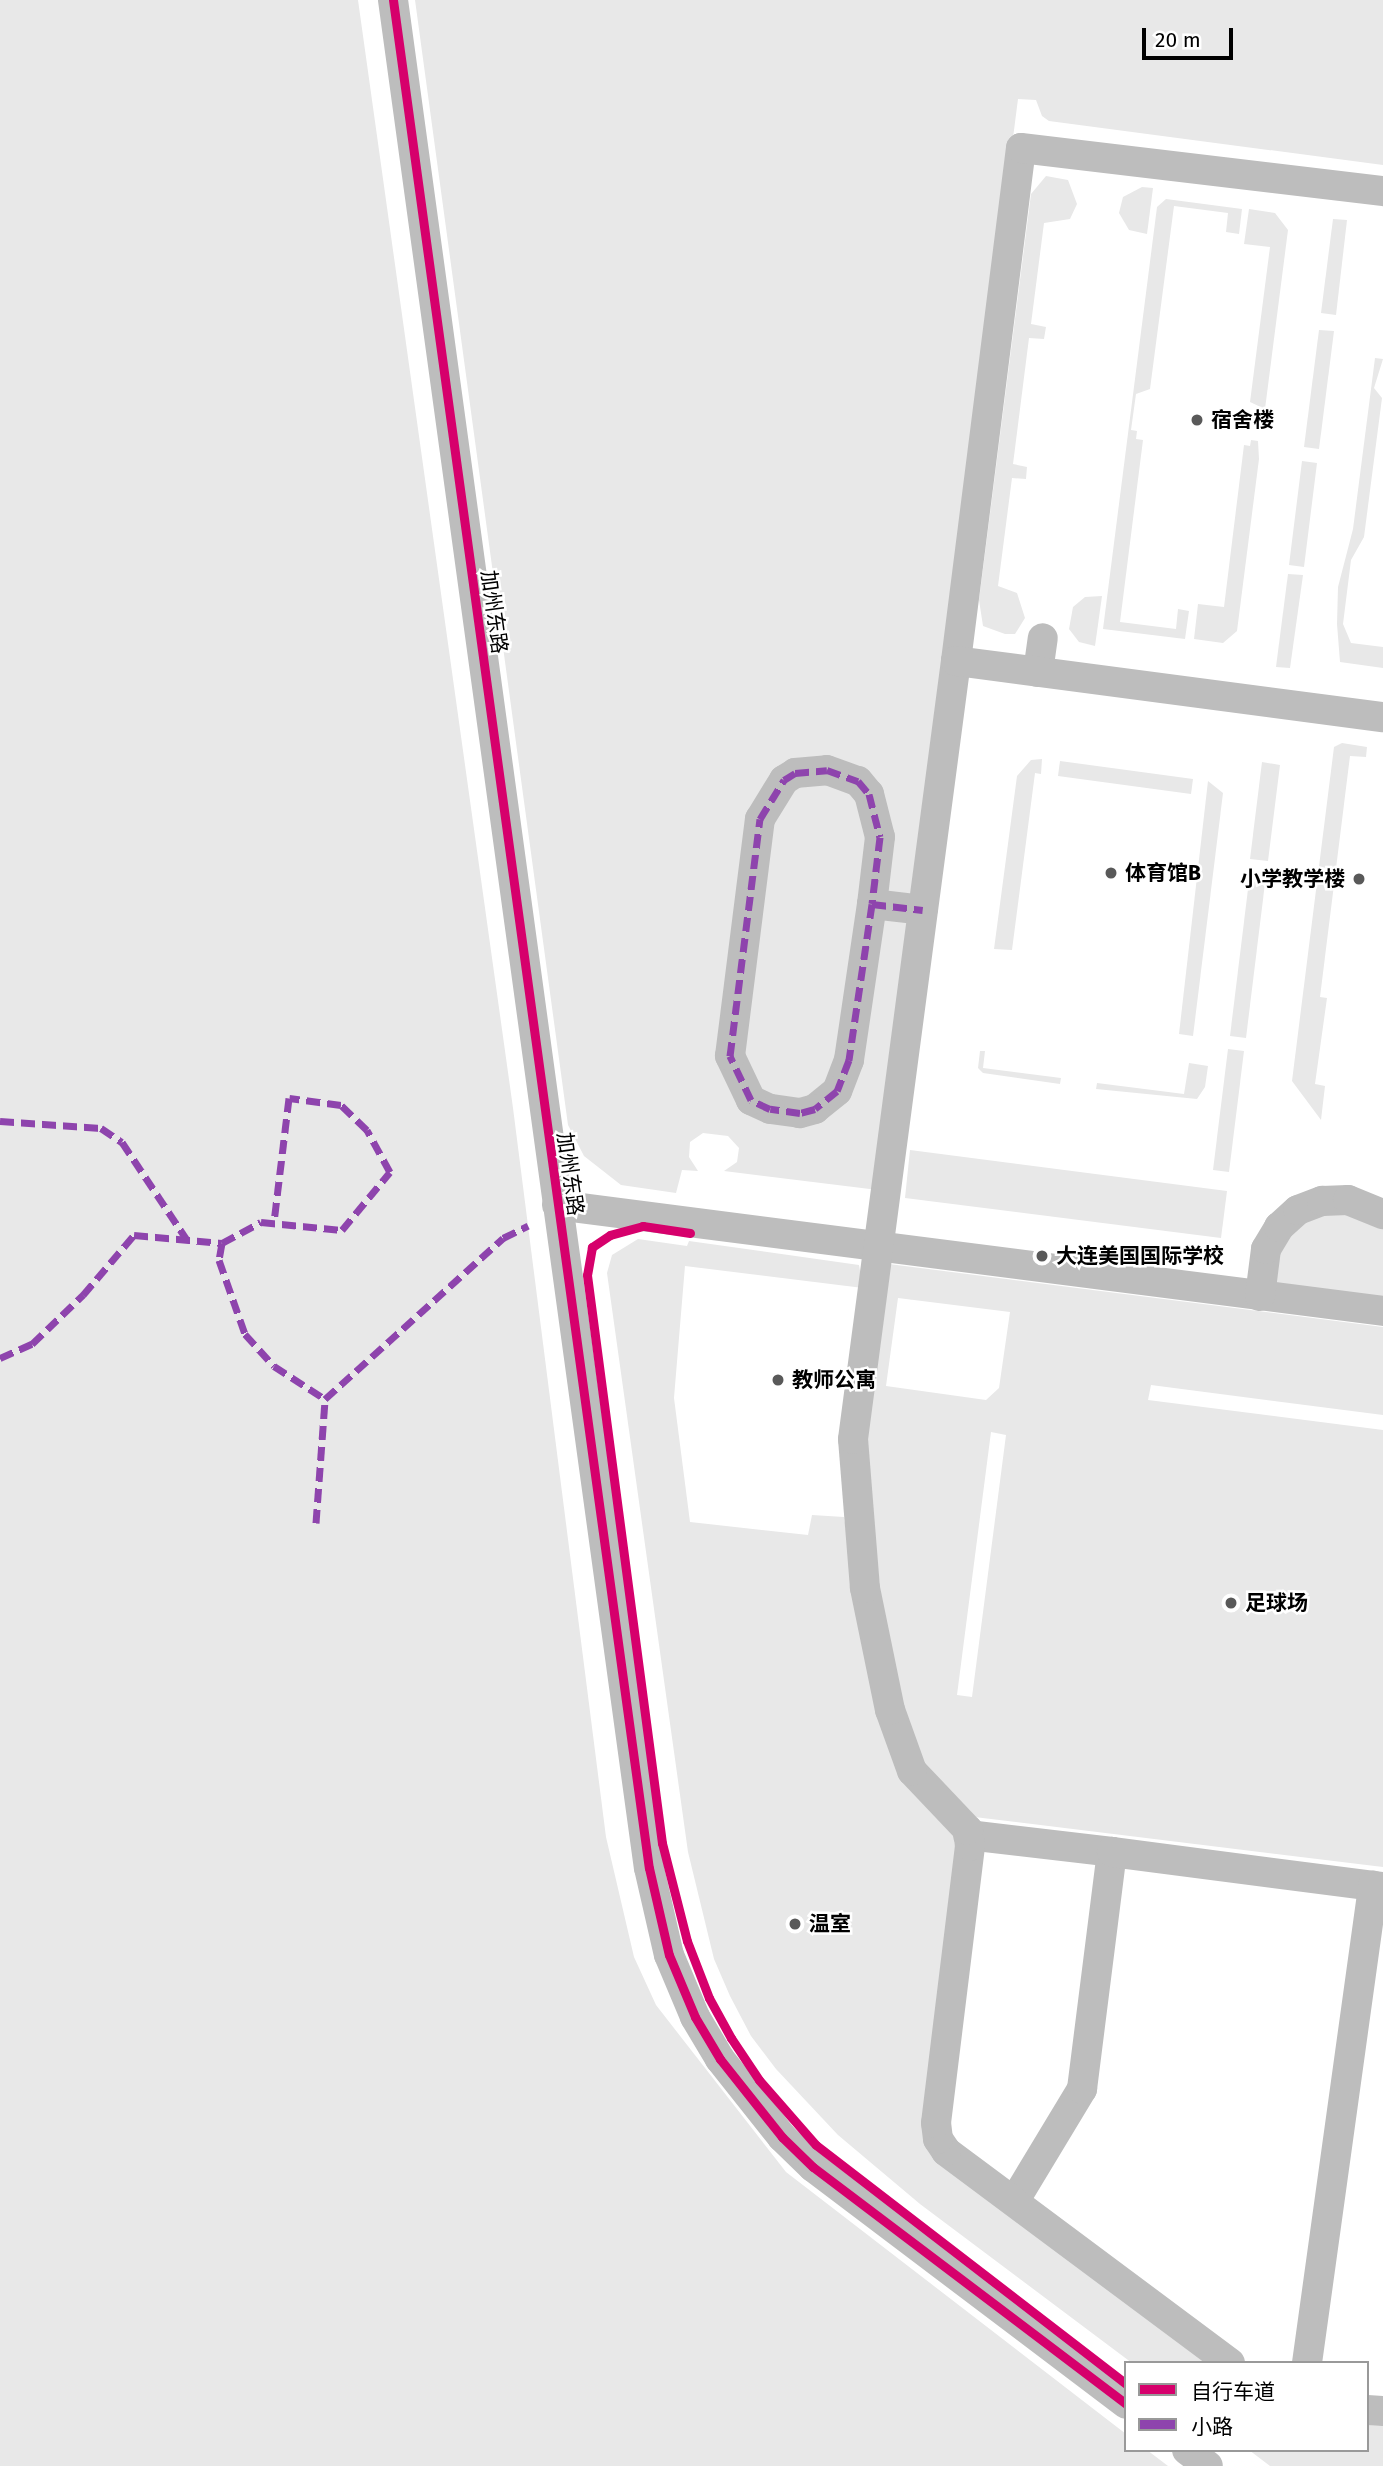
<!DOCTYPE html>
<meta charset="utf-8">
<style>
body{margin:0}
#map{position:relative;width:1383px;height:2466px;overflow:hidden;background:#fff;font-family:"Fira Sans","Noto Sans SC",sans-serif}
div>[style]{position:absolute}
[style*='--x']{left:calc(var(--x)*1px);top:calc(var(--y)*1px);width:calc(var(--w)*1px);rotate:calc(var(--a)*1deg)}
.green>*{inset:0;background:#e8e8e8}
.minor>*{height:30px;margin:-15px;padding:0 15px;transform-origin:15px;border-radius:15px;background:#bdbdbd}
.quiet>*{height:7px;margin-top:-3.5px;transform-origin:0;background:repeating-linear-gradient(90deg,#8e44ad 0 14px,transparent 0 21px)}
.cycleway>*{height:9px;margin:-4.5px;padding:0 4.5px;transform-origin:4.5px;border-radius:4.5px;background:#d6006c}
.dots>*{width:19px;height:19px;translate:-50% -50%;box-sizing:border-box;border:4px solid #fff;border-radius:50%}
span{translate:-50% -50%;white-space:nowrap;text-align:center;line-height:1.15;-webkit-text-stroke:5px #fff;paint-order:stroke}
.poi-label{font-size:21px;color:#000;font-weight:700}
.left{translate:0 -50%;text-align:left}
.right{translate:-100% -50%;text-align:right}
.street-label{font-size:21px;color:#000}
.legend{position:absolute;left:1124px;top:2361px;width:245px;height:91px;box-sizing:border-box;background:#fff;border:2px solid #999;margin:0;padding:9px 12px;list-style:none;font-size:21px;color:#000}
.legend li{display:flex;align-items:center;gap:14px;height:35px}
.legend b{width:35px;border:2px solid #999}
.scale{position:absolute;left:1142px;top:28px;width:91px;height:32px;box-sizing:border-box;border:4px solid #000;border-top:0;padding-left:9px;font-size:21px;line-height:24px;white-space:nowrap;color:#000;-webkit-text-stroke:5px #fff;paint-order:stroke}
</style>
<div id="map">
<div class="green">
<i style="clip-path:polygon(0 0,358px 0,513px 1108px,606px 1837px,634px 1957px,656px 2005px,786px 2172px,1126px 2434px,1126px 2450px,1147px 2450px,1168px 2466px,0 2466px)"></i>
<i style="clip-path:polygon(415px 0,1383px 0,1383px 165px,1049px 121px,1042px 116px,1036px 100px,1018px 99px,878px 1190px,724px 1171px,737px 1162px,739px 1148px,728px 1136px,703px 1133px,690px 1142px,689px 1157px,698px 1171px,682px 1170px,676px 1193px,621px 1185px,584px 1156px,568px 1125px)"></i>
<i style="clip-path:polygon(1046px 176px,1068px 180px,1077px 204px,1070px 219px,1044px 223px,1031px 324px,1046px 327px,1044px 339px,1029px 338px,1013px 464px,1027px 467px,1026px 479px,1012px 478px,998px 586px,1017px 593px,1025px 618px,1015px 634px,1005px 634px,983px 626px,979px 600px,1031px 194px)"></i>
<i style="clip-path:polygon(1142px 187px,1153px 188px,1147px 234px,1129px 230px,1119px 213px,1123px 197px)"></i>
<i style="clip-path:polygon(1166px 199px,1242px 209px,1239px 234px,1226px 232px,1228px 213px,1174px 206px,1150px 389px,1136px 394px,1131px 430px,1137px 431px,1136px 439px,1143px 440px,1120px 622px,1176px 629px,1178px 609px,1189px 611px,1185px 639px,1103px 629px,1157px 207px)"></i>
<i style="clip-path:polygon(1249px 209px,1275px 213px,1288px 230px,1265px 409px,1250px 402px,1270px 247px,1244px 244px)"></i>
<i style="clip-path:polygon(1333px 219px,1347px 220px,1336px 315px,1321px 313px)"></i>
<i style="clip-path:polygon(1319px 330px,1334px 331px,1319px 449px,1304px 447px)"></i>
<i style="clip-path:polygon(1375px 358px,1383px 359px,1374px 388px,1382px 398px,1364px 537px,1351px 560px,1343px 624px,1351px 643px,1383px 647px,1383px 668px,1340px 662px,1337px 624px,1338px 587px,1353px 529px)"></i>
<i style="clip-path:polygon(1251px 440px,1258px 441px,1259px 459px,1237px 631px,1223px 643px,1194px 639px,1198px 604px,1224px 607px,1244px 445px,1250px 446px)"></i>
<i style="clip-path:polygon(1302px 461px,1317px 463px,1304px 567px,1289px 565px)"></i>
<i style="clip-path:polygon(1288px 574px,1303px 575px,1290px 668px,1276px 667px)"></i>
<i style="clip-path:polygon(1102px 596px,1095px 646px,1079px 642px,1069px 629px,1073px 607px,1085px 597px)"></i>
<i style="clip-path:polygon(1342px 743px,1367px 747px,1366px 757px,1350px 756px,1320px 997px,1327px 998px,1315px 1084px,1325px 1086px,1321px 1120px,1292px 1081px,1334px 747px)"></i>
<i style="clip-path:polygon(1042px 759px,1041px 774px,1035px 773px,1012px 950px,994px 949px,1017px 776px,1031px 760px)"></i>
<i style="clip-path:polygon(1060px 761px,1193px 779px,1191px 794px,1058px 776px)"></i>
<i style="clip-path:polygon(1262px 762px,1280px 765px,1268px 861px,1250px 859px)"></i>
<i style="clip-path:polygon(1208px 781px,1223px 793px,1193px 1036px,1179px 1034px)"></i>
<i style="clip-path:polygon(1249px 881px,1265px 883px,1246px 1038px,1230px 1036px)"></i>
<i style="clip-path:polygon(1228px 1049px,1244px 1051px,1229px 1172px,1213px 1170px)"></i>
<i style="clip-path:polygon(980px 1051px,985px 1051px,983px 1068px,1061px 1078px,1060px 1084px,983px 1073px,978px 1068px)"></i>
<i style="clip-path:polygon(1189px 1063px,1208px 1066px,1205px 1087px,1197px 1099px,1096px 1089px,1097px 1083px,1184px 1094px)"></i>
<i style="clip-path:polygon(910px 1150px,1227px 1191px,1221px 1238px,905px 1198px)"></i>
<i style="clip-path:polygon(1298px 1210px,1383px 1214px,1383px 1311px,1260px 1296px)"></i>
<i style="clip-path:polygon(638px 1239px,687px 1246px,689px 1241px,859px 1265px,863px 1288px,685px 1266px,674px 1398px,690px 1522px,808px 1535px,812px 1515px,844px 1517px,864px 1653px,959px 1832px,928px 2121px,1205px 2363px,1132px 2363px,920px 2204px,838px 2135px,776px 2069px,751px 2036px,730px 1996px,714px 1959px,688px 1852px,607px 1273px,612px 1255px)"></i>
<i style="clip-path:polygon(evenodd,889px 1264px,1383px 1327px,1383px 1415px,1151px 1385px,1148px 1400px,1383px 1430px,1383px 1867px,966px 1816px,917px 1764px,886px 1648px,865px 1440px,889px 1264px,898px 1298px,1010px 1312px,999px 1388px,986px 1400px,886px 1386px,898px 1298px,889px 1264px,991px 1432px,1006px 1435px,972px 1697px,957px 1695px,991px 1432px)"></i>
<i style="clip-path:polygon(1367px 2425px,1383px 2426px,1383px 2466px,1270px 2466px,1249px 2450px,1367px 2450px)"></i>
</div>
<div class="minor">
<i style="--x:393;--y:0;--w:1885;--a:82.2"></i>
<i style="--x:649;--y:1868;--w:89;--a:77.1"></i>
<i style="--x:669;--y:1955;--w:67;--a:67.2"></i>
<i style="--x:695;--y:2017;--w:49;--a:59.2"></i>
<i style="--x:720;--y:2059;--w:100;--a:51.5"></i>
<i style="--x:782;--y:2137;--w:43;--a:44.1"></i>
<i style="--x:813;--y:2167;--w:393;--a:37.1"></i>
<i style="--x:956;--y:661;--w:517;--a:-82.78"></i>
<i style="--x:1021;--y:148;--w:365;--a:6.8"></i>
<i style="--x:1038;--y:672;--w:34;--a:-82"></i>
<i style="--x:872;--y:904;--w:158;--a:98.4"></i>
<i style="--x:849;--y:1060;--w:33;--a:111"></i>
<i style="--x:837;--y:1091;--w:28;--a:141"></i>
<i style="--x:815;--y:1109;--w:16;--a:165"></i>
<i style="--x:800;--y:1113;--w:30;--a:-172"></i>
<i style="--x:770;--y:1109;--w:21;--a:-155"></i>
<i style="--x:751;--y:1100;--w:49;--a:-115.5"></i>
<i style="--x:730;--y:1056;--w:239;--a:-82.8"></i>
<i style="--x:760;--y:819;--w:46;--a:-58.4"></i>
<i style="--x:784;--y:780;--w:13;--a:-32"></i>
<i style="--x:795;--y:773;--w:32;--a:-5"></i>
<i style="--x:827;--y:770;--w:33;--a:20"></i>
<i style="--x:858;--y:781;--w:17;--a:50"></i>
<i style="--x:869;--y:794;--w:44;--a:75.7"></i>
<i style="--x:880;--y:837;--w:67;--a:96.8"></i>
<i style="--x:872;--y:904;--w:51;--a:6.7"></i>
<i style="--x:557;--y:1205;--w:833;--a:7.31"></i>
<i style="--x:1260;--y:1296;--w:47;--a:-82.7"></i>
<i style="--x:1266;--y:1249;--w:26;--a:-59"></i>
<i style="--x:1279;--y:1227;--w:25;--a:-42"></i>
<i style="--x:1298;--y:1210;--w:26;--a:-21"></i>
<i style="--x:1322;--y:1201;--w:26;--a:-2"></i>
<i style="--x:1348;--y:1200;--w:38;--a:22"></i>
<i style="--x:968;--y:1835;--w:145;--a:6.7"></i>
<i style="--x:1015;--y:2200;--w:130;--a:-58.9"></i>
<i style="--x:1082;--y:2089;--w:239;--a:-82.8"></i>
<i style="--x:1112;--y:1852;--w:273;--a:7.4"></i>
<i style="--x:1230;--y:2363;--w:354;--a:-143.3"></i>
<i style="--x:946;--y:2151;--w:14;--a:-124"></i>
<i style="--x:938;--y:2139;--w:16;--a:-97"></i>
<i style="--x:936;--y:2123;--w:279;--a:-83"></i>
<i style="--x:970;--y:1846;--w:16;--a:-97"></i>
<i style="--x:968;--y:1830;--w:81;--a:-133.5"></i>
<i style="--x:912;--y:1771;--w:65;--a:-109.8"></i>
<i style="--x:890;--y:1710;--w:125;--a:-101.6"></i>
<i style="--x:865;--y:1588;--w:149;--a:-94.6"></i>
<i style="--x:853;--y:1439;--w:785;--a:-82.46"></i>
<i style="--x:956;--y:661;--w:431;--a:7.5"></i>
<i style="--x:1307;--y:2363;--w:482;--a:-82.1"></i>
<i style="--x:1367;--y:2410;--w:16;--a:4"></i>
<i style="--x:1187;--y:2450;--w:26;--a:37"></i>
</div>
<div class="quiet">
<i style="--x:872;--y:904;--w:158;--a:98.4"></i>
<i style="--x:849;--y:1060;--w:33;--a:111"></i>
<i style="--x:837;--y:1091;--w:28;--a:141"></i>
<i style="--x:815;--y:1109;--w:16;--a:165"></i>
<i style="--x:800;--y:1113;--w:30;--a:-172"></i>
<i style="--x:770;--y:1109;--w:21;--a:-155"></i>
<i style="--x:751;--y:1100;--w:49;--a:-115.5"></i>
<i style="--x:730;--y:1056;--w:239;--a:-82.8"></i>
<i style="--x:760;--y:819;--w:46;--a:-58.4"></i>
<i style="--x:784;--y:780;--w:13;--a:-32"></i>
<i style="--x:795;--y:773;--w:32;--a:-5"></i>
<i style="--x:827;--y:770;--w:33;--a:20"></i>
<i style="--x:858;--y:781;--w:17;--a:50"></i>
<i style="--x:869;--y:794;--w:44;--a:75.7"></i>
<i style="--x:880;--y:837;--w:67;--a:96.8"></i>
<i style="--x:872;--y:904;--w:51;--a:6.7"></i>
<i style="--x:0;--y:1121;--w:101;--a:4"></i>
<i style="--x:101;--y:1128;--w:25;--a:34"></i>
<i style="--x:122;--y:1142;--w:118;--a:56.4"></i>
<i style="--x:222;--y:1243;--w:17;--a:100"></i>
<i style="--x:219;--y:1260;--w:78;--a:70.6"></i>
<i style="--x:245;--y:1334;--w:43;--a:47.8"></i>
<i style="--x:274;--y:1366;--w:61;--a:32.9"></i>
<i style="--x:0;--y:1358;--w:35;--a:-24"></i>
<i style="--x:32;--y:1344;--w:71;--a:-43.9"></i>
<i style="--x:83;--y:1295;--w:79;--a:-49.6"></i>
<i style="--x:134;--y:1235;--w:88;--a:5.2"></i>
<i style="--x:222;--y:1243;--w:44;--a:-28.3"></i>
<i style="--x:261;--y:1222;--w:81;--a:5.6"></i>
<i style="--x:342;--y:1230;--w:75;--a:-50.4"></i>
<i style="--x:390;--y:1172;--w:48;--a:-118.7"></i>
<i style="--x:367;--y:1130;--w:36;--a:-136"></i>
<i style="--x:341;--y:1105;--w:52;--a:-172.3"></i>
<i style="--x:289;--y:1098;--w:125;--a:96.9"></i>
<i style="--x:316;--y:1523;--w:124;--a:-85.8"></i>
<i style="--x:325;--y:1399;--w:240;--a:-42.1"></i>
<i style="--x:503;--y:1238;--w:28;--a:-26"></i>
</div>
<div class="cycleway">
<i style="--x:393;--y:0;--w:1885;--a:82.2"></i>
<i style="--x:649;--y:1868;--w:89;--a:77.1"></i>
<i style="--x:669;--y:1955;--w:67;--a:67.2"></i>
<i style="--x:695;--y:2017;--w:49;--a:59.2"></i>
<i style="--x:720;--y:2059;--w:100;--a:51.5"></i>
<i style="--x:782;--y:2137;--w:43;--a:44.1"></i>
<i style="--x:813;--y:2167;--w:393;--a:37.1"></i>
<i style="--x:690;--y:1233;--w:48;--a:-171.5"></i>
<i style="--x:643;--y:1226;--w:34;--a:165"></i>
<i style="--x:610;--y:1235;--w:22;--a:146"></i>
<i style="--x:592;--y:1247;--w:28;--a:100"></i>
<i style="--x:587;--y:1275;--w:573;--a:82.48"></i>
<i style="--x:662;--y:1843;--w:101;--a:75.7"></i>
<i style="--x:687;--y:1941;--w:61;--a:68.9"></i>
<i style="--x:709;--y:1998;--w:46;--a:61.2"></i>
<i style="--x:731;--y:2038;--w:50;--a:56.3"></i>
<i style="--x:759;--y:2080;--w:86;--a:48.8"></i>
<i style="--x:816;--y:2145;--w:391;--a:37.6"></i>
</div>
<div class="dots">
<i style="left:1197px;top:420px;background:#595959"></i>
<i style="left:1111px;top:873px;background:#595959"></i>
<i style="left:1359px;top:879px;background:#595959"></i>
<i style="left:1042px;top:1256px;background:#595959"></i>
<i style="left:778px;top:1380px;background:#595959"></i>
<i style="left:1231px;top:1603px;background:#595959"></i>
<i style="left:795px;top:1924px;background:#595959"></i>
</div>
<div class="poi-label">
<span class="left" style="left:1211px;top:420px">宿舍楼</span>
<span class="left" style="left:1125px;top:873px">体育馆B</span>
<span class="right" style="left:1345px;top:879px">小学教学楼</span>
<span class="left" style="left:1056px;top:1256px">大连美国国际学校</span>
<span class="left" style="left:792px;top:1380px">教师公寓</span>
<span class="left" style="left:1245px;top:1603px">足球场</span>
<span class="left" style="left:809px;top:1924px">温室</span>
</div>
<div class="street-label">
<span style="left:494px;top:612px;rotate:82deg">加州东路</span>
<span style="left:570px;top:1174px;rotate:82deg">加州东路</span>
</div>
<ul class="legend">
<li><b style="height:9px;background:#d6006c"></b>自行车道</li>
<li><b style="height:9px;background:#8e44ad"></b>小路</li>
</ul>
<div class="scale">20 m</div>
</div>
